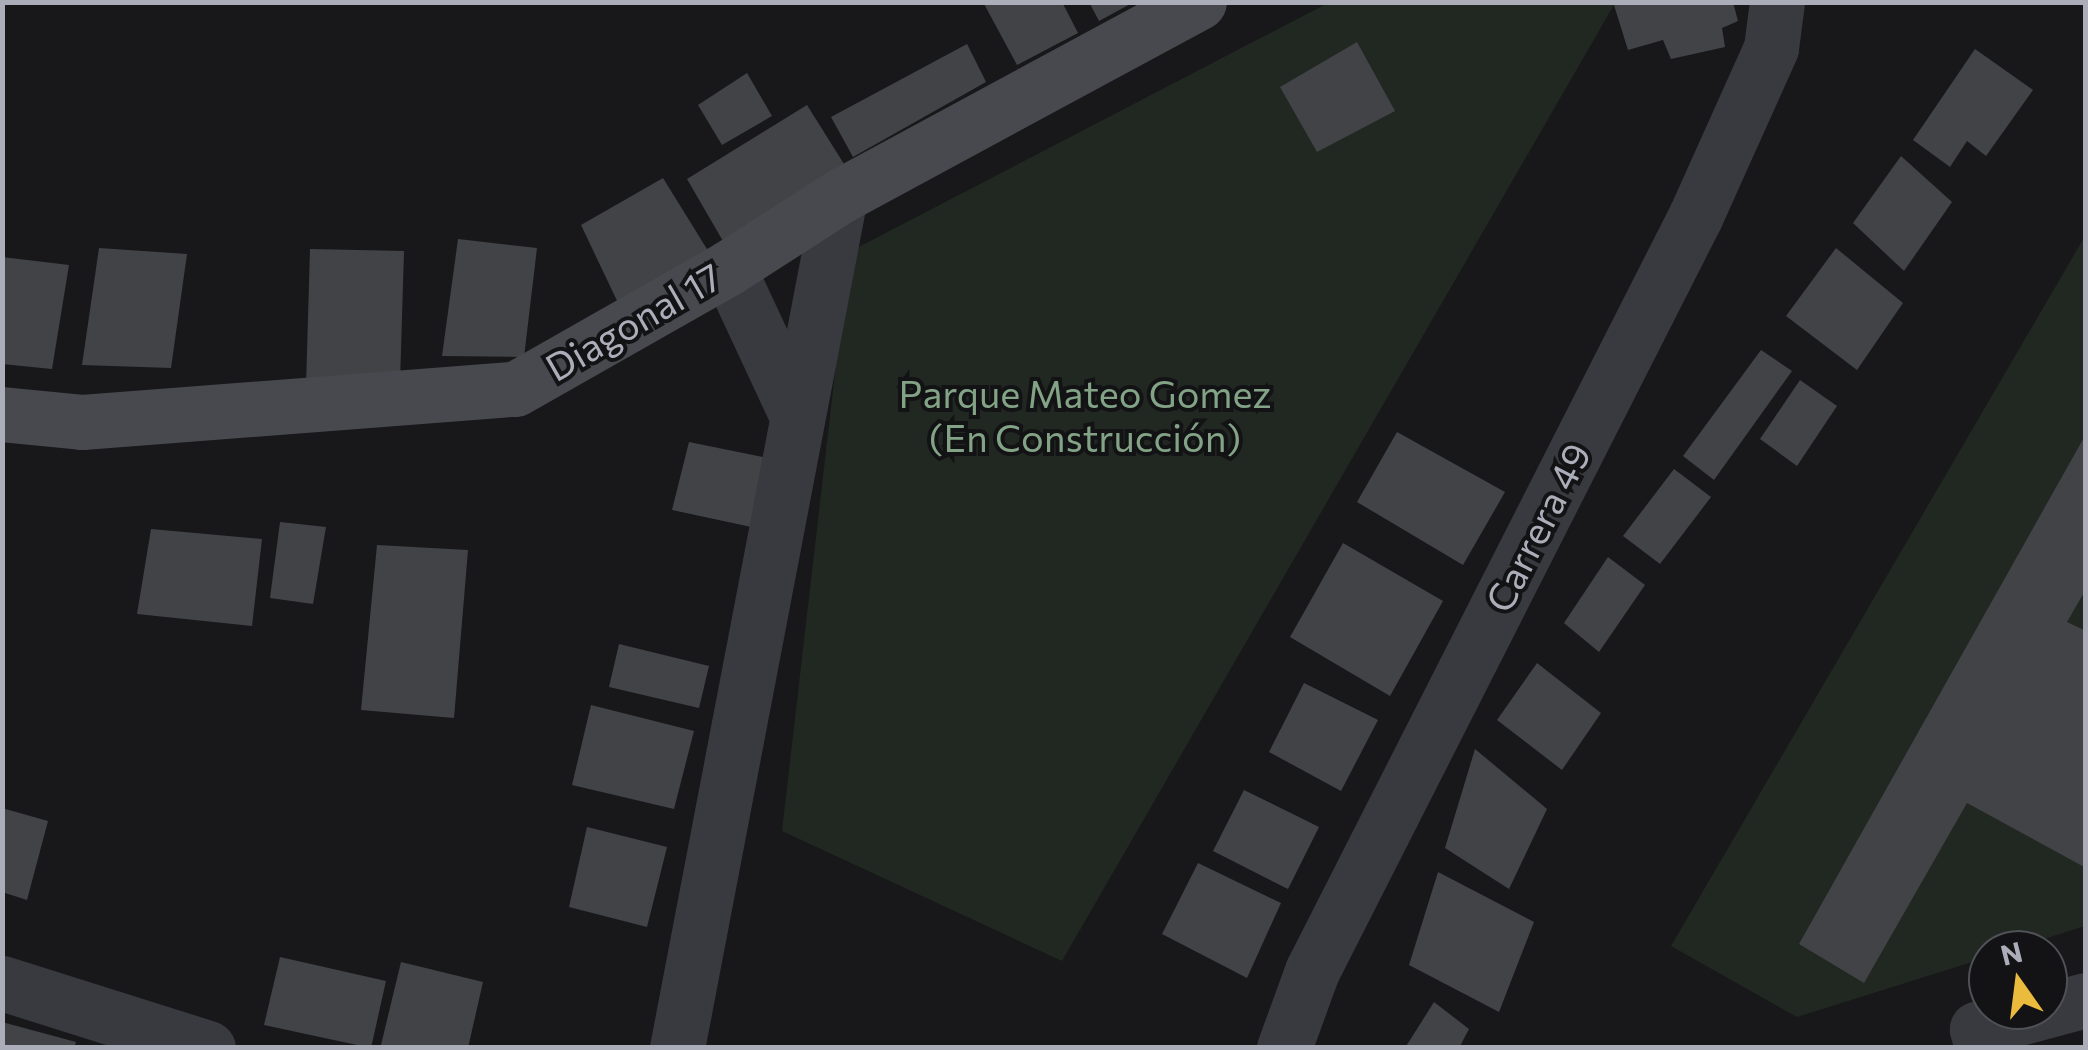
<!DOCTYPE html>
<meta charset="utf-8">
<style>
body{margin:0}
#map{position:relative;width:2088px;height:1050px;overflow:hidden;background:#18181a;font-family:Commissioner,sans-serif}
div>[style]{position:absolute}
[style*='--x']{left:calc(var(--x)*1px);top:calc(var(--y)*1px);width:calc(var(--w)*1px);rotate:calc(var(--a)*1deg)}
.green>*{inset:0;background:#202821}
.building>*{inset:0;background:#424347}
.street>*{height:55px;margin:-27.5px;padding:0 27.5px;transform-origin:27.5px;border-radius:27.5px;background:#393a3f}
.secondary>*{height:55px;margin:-27.5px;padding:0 27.5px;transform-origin:27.5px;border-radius:27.5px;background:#47494f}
span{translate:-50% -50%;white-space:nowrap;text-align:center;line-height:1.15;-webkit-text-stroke:8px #131315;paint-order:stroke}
.street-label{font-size:38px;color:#abaeb9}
.park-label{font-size:38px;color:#83a386}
.frame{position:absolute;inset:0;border:5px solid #abaeb9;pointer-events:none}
.north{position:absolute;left:1968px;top:930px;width:100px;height:100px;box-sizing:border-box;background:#131315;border:2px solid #505157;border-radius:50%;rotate:346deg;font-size:28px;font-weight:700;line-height:40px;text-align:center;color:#abaeb9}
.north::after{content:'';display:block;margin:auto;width:35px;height:45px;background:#ebbb3e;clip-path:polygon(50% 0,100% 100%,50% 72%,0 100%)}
</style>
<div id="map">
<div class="green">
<i style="clip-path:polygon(1328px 3px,1615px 3px,1062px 961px,782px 831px,849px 252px)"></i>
<i style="clip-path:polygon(2085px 236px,2085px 926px,2009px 950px,1988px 950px,1988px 957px,1797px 1017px,1671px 946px)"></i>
</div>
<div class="building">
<i style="clip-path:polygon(983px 2px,1062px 2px,1078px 33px,1017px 65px)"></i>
<i style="clip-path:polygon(1089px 2px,1134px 2px,1099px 21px)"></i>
<i style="clip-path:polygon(1613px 2px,1733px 2px,1738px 21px,1722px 28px,1725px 47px,1671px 59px,1663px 40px,1628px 50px)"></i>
<i style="clip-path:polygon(1357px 42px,1395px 111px,1317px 152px,1280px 87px)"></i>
<i style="clip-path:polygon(967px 44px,986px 82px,853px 157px,831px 117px)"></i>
<i style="clip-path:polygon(1975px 49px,2033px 90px,1986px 156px,1967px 141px,1950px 167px,1913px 140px)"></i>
<i style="clip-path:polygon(747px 73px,772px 116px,722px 145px,698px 105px)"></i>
<i style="clip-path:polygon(807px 105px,844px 164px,727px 248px,687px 179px)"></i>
<i style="clip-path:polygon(1901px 156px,1952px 202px,1904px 271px,1853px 223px)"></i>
<i style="clip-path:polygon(663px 178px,710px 254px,620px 307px,581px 225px)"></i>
<i style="clip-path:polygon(458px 239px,537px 248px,524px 357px,442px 356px)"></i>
<i style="clip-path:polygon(99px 248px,187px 254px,171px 368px,82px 365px)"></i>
<i style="clip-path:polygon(1836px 248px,1903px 303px,1857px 370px,1786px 316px)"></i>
<i style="clip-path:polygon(310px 249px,404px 251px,400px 382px,306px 387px)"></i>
<i style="clip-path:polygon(2px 257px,69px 265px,52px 369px,2px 364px)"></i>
<i style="clip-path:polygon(1761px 350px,1792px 371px,1714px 480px,1683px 456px)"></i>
<i style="clip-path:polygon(1800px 380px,1837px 406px,1797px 466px,1760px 439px)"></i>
<i style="clip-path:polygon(1397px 432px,1505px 492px,1463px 565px,1357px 502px)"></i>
<i style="clip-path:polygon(2086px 434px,2086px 589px,2067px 622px,2086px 631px,2086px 868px,1967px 803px,1864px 983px,1799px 944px)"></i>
<i style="clip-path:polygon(689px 442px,773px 459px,756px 528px,672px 510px)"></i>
<i style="clip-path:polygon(1674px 469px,1711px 497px,1660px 564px,1623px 536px)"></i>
<i style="clip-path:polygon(280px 522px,326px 527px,313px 604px,270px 598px)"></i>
<i style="clip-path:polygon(151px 529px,262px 539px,252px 626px,137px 614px)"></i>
<i style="clip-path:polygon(1343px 543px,1443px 601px,1390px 696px,1290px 637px)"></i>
<i style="clip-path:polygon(377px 545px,468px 550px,454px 718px,361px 710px)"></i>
<i style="clip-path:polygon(1608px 557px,1645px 585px,1599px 652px,1564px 623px)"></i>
<i style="clip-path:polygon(619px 644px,709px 666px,699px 708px,609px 687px)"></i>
<i style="clip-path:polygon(1537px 663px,1601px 713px,1562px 770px,1497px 720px)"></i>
<i style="clip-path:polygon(1304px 683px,1378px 720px,1341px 791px,1269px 752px)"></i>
<i style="clip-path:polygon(591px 705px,694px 731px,674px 809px,572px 785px)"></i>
<i style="clip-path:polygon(1475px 749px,1547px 809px,1509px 889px,1445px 848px)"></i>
<i style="clip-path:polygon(1244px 790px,1319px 827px,1288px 889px,1213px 851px)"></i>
<i style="clip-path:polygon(2px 808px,48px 821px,27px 900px,2px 892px)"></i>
<i style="clip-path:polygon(587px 827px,667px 847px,647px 927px,569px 907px)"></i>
<i style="clip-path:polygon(1198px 863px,1281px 903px,1247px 978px,1162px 934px)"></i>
<i style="clip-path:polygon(1438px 872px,1534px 922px,1499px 1012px,1409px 965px)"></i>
<i style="clip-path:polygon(280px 957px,386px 981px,371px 1048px,264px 1025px)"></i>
<i style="clip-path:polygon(401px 962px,483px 982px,468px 1048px,381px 1045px)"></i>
<i style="clip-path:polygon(1434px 1002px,1469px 1029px,1459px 1048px,1405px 1048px)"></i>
<i style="clip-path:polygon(2px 1022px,76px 1042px,74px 1048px,2px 1048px)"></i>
</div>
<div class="street">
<i style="--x:728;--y:268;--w:163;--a:65"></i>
<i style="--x:2;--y:983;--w:216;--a:17.5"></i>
<i style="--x:677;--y:1048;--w:867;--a:-79.17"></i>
<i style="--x:1284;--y:1048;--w:82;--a:-70"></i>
<i style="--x:1312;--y:971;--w:848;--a:-63.07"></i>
<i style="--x:1696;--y:215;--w:183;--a:-65.8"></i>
<i style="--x:1771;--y:48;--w:46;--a:-82.6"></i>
<i style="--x:1982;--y:1048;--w:20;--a:-105"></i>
<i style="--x:1977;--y:1029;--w:113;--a:-14.9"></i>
</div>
<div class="secondary">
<i style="--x:2;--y:414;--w:80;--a:5.7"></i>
<i style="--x:82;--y:422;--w:434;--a:-4.4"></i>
<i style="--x:515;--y:389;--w:245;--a:-29.6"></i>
<i style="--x:728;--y:268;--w:133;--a:-32.7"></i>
<i style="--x:840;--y:196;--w:408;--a:-28.4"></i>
</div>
<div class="street-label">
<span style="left:633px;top:321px;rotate:-30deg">Diagonal 17</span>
<span style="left:1537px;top:527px;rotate:-63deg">Carrera 49</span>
</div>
<div class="park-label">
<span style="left:1085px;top:415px">Parque Mateo Gomez<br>(En Construcción)</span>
</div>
<div class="frame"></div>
<div class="north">N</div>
</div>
